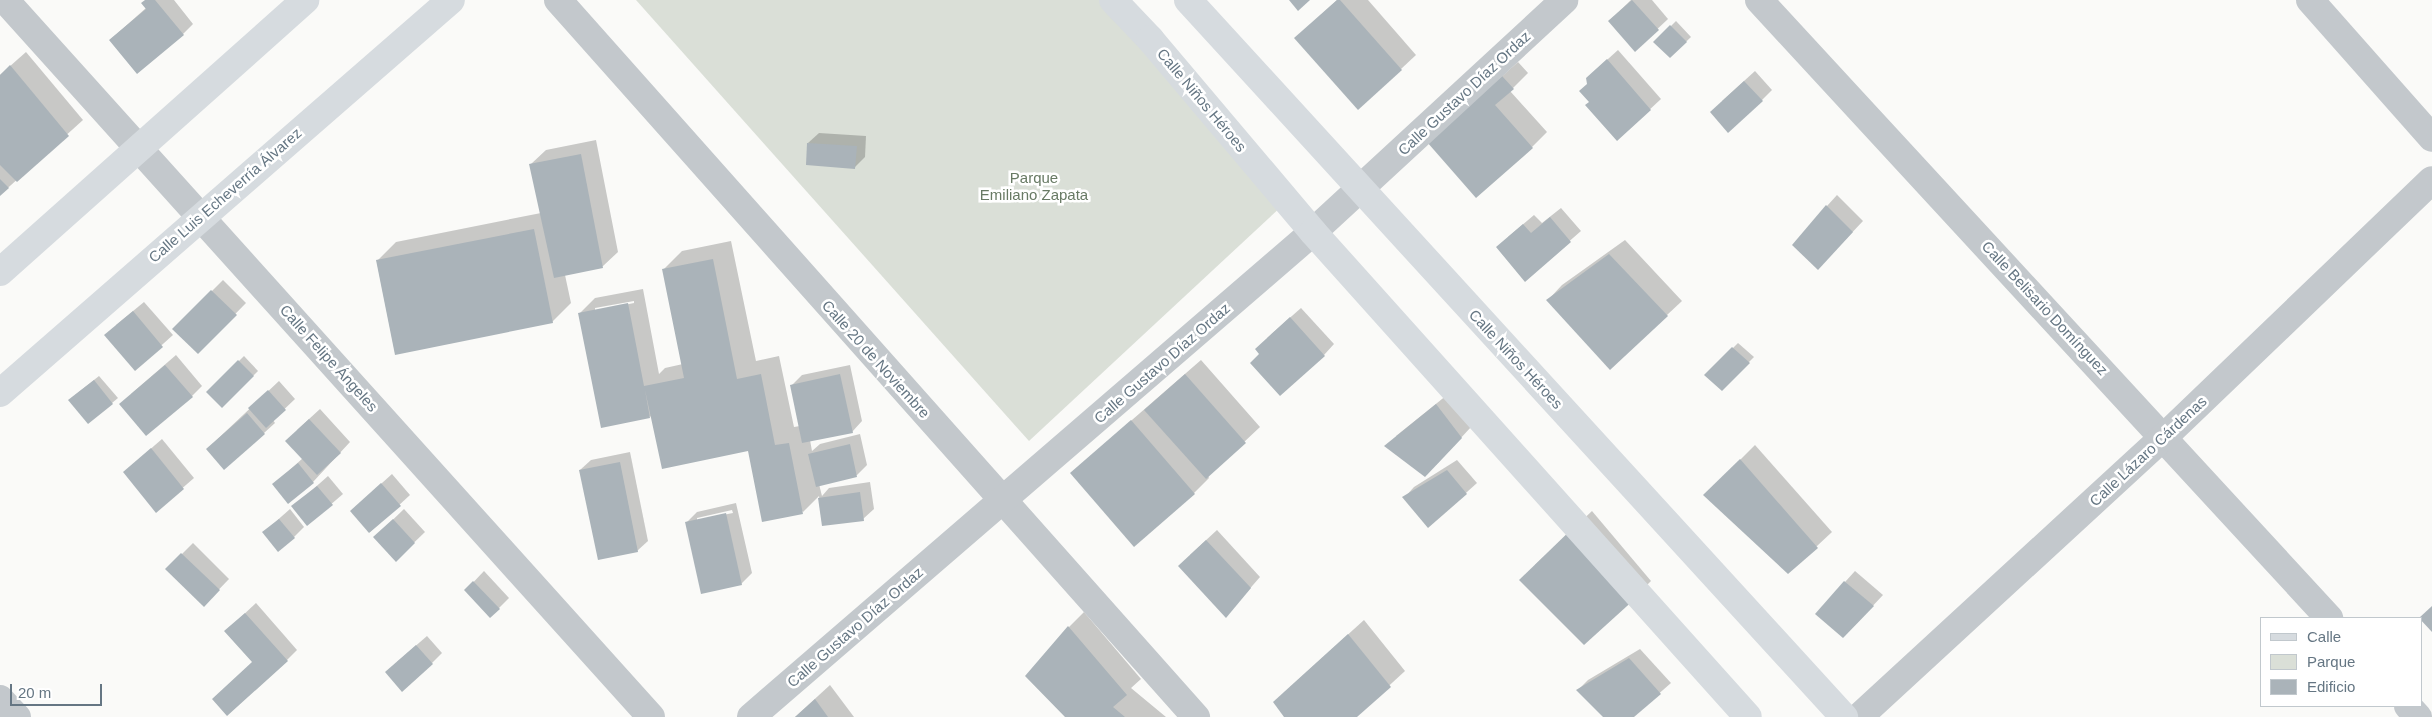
<!DOCTYPE html>
<meta charset="utf-8">
<style>
body{margin:0}
#map{position:relative;width:2432px;height:717px;overflow:hidden;background:#fafaf8;font-family:Helvetica,sans-serif}
div>[style]{position:absolute}
[style*='--x']{left:calc(var(--x)*1px);top:calc(var(--y)*1px);width:calc(var(--w)*1px);rotate:calc(var(--a)*1deg)}
.green>*{inset:0;background:#dadfd7}
.shadow>*{inset:0;background:#0003}
.building>*{inset:0;background:#aab3b9}
.street>*{height:28px;margin:-14px;padding:0 14px;transform-origin:14px;border-radius:14px;background:#c3c8cc}
.secondary>*{height:28px;margin:-14px;padding:0 14px;transform-origin:14px;border-radius:14px;background:#d6dbdf}
span{translate:-50% -50%;white-space:nowrap;text-align:center;line-height:1.15;-webkit-text-stroke:5px #fff;paint-order:stroke}
.street-label{font-size:15px;color:#657683}
.park-label{font-size:15px;color:#687a64}
.legend{position:absolute;left:2260px;top:617px;width:162px;height:90px;box-sizing:border-box;background:#fff;border:1px solid #c1c8cd;margin:0;padding:6px 9px;list-style:none;font-size:15px;color:#657683}
.legend li{display:flex;align-items:center;gap:10px;height:25px}
.legend b{width:25px;border:1px solid #c1c8cd}
.scale{position:absolute;left:10px;top:684px;width:92px;height:22px;box-sizing:border-box;border:2px solid #657683;border-top:0;padding-left:6px;font-size:15px;line-height:18px;white-space:nowrap;color:#657683;-webkit-text-stroke:4px #fff;paint-order:stroke}
</style>
<div id="map">
<div class="green">
<i style="clip-path:polygon(636px 0,1100px 0,1283px 205px,1029px 441px)"></i>
</div>
<div class="shadow">
<i style="clip-path:polygon(146px 0,174px 0,193px 24px,183px 34px,110px 40px,146px 8px)"></i>
<i style="clip-path:polygon(1337px 0,1368px 0,1416px 55px,1401px 69px,1296px 38px)"></i>
<i style="clip-path:polygon(1631px 0,1652px 0,1668px 19px,1635px 50px,1609px 21px)"></i>
<i style="clip-path:polygon(1676px 21px,1691px 37px,1670px 57px,1655px 42px)"></i>
<i style="clip-path:polygon(1618px 50px,1661px 99px,1617px 140px,1591px 102px,1588px 83px,1598px 68px)"></i>
<i style="clip-path:polygon(26px 52px,83px 120px,0 195px,0 75px)"></i>
<i style="clip-path:polygon(1518px 62px,1528px 73px,1510px 91px,1547px 132px,1532px 147px,1444px 128px)"></i>
<i style="clip-path:polygon(1755px 71px,1772px 90px,1762px 100px,1722px 101px)"></i>
<i style="clip-path:polygon(819px 133px,866px 136px,865px 157px,855px 167px,808px 143px)"></i>
<i style="clip-path:polygon(596px 140px,618px 252px,603px 266px,565px 275px,571px 303px,552px 322px,377px 261px,396px 242px,541px 213px,531px 164px,546px 150px)"></i>
<i style="clip-path:polygon(1837px 195px,1863px 221px,1828px 258px,1827px 206px)"></i>
<i style="clip-path:polygon(1561px 208px,1581px 231px,1525px 280px,1508px 237px,1534px 215px,1542px 223px)"></i>
<i style="clip-path:polygon(1625px 240px,1682px 301px,1667px 315px,1548px 300px,1562px 285px)"></i>
<i style="clip-path:polygon(evenodd,731px 241px,756px 361px,779px 356px,794px 427px,800px 426px,791px 386px,802px 375px,850px 365px,862px 421px,852px 432px,810px 440px,812px 451px,820px 444px,860px 434px,867px 465px,857px 475px,819px 484px,822px 496px,829px 488px,870px 482px,874px 509px,863px 519px,823px 525px,819px 496px,803px 512px,749px 450px,652px 415px,650px 417px,580px 313px,595px 298px,643px 289px,659px 374px,665px 368px,683px 364px,663px 270px,682px 251px,731px 241px,634px 301px,634px 303px,595px 311px,595px 308px,634px 301px)"></i>
<i style="clip-path:polygon(223px 280px,246px 303px,198px 352px,174px 329px)"></i>
<i style="clip-path:polygon(144px 302px,173px 335px,135px 369px,116px 325px)"></i>
<i style="clip-path:polygon(1301px 308px,1334px 344px,1324px 355px,1267px 338px)"></i>
<i style="clip-path:polygon(1738px 343px,1754px 357px,1722px 389px,1706px 375px)"></i>
<i style="clip-path:polygon(176px 355px,202px 386px,192px 396px,131px 394px)"></i>
<i style="clip-path:polygon(244px 356px,258px 371px,222px 406px,208px 392px)"></i>
<i style="clip-path:polygon(1201px 360px,1260px 427px,1208px 476px,1209px 478px,1194px 493px,1134px 545px,1071px 473px)"></i>
<i style="clip-path:polygon(99px 376px,118px 398px,88px 423px,75px 395px)"></i>
<i style="clip-path:polygon(279px 381px,295px 399px,273px 420px,275px 423px,264px 433px,224px 468px,207px 449px)"></i>
<i style="clip-path:polygon(1447px 395px,1471px 427px,1436px 465px,1396px 436px)"></i>
<i style="clip-path:polygon(320px 409px,350px 442px,313px 482px,274px 484px,303px 458px,297px 430px)"></i>
<i style="clip-path:polygon(162px 439px,194px 478px,156px 511px,124px 472px)"></i>
<i style="clip-path:polygon(1755px 445px,1832px 532px,1788px 573px,1705px 495px)"></i>
<i style="clip-path:polygon(630px 452px,648px 541px,637px 551px,580px 470px,591px 460px)"></i>
<i style="clip-path:polygon(1457px 460px,1477px 483px,1428px 527px,1404px 498px,1414px 487px)"></i>
<i style="clip-path:polygon(392px 474px,410px 495px,370px 532px,351px 511px)"></i>
<i style="clip-path:polygon(328px 476px,343px 494px,308px 524px,293px 507px)"></i>
<i style="clip-path:polygon(evenodd,736px 503px,752px 573px,741px 584px,687px 522px,697px 512px,736px 503px,732px 510px,733px 513px,697px 520px,697px 518px,732px 510px)"></i>
<i style="clip-path:polygon(290px 509px,304px 527px,294px 537px,264px 532px)"></i>
<i style="clip-path:polygon(404px 509px,425px 532px,396px 560px,375px 537px)"></i>
<i style="clip-path:polygon(1592px 511px,1651px 581px,1636px 596px,1535px 565px)"></i>
<i style="clip-path:polygon(1217px 530px,1260px 577px,1226px 616px,1190px 555px)"></i>
<i style="clip-path:polygon(193px 543px,229px 579px,204px 605px,167px 569px)"></i>
<i style="clip-path:polygon(484px 571px,509px 598px,490px 617px,466px 590px)"></i>
<i style="clip-path:polygon(1855px 571px,1883px 595px,1854px 626px,1845px 582px)"></i>
<i style="clip-path:polygon(256px 603px,297px 650px,287px 660px,254px 661px,226px 631px)"></i>
<i style="clip-path:polygon(1084px 612px,1141px 679px,1131px 688px,1166px 717px,1067px 717px,1069px 627px)"></i>
<i style="clip-path:polygon(1364px 620px,1405px 671px,1355px 717px,1285px 717px,1290px 687px)"></i>
<i style="clip-path:polygon(427px 636px,442px 653px,432px 663px,397px 662px)"></i>
<i style="clip-path:polygon(1640px 649px,1671px 683px,1632px 717px,1604px 717px,1578px 690px,1588px 680px)"></i>
<i style="clip-path:polygon(830px 685px,854px 717px,795px 717px)"></i>
</div>
<div class="building">
<i style="clip-path:polygon(145px 0,155px 0,184px 35px,137px 74px,109px 40px,146px 9px,141px 3px)"></i>
<i style="clip-path:polygon(1289px 0,1310px 0,1298px 11px)"></i>
<i style="clip-path:polygon(1337px 0,1340px 0,1402px 70px,1358px 110px,1294px 38px)"></i>
<i style="clip-path:polygon(1632px 0,1659px 30px,1635px 52px,1608px 21px)"></i>
<i style="clip-path:polygon(1670px 25px,1687px 42px,1670px 58px,1653px 42px)"></i>
<i style="clip-path:polygon(1607px 59px,1651px 110px,1617px 141px,1585px 105px,1589px 102px,1579px 91px,1587px 84px,1586px 78px)"></i>
<i style="clip-path:polygon(10px 65px,69px 136px,17px 182px,0 165px,0 75px)"></i>
<i style="clip-path:polygon(1502px 76px,1514px 89px,1495px 105px,1533px 148px,1476px 198px,1427px 142px)"></i>
<i style="clip-path:polygon(1744px 81px,1763px 101px,1728px 133px,1710px 112px)"></i>
<i style="clip-path:polygon(807px 143px,857px 146px,855px 169px,806px 165px)"></i>
<i style="clip-path:polygon(581px 154px,603px 268px,554px 278px,529px 164px)"></i>
<i style="clip-path:polygon(0 179px,9px 188px,0 196px)"></i>
<i style="clip-path:polygon(1826px 205px,1853px 232px,1818px 270px,1792px 245px)"></i>
<i style="clip-path:polygon(1550px 217px,1571px 242px,1525px 282px,1496px 247px,1523px 224px,1531px 233px)"></i>
<i style="clip-path:polygon(534px 229px,553px 323px,395px 355px,376px 260px)"></i>
<i style="clip-path:polygon(1609px 254px,1668px 316px,1610px 370px,1546px 300px)"></i>
<i style="clip-path:polygon(713px 259px,737px 379px,761px 374px,775px 445px,789px 443px,803px 514px,762px 522px,748px 451px,662px 469px,645px 390px,650px 418px,601px 428px,578px 313px,628px 303px,644px 386px,684px 378px,662px 269px)"></i>
<i style="clip-path:polygon(211px 290px,237px 315px,198px 354px,172px 329px)"></i>
<i style="clip-path:polygon(133px 311px,163px 347px,135px 371px,104px 335px)"></i>
<i style="clip-path:polygon(1290px 317px,1325px 356px,1280px 396px,1250px 363px,1259px 354px,1255px 349px)"></i>
<i style="clip-path:polygon(1732px 347px,1750px 363px,1722px 391px,1704px 375px)"></i>
<i style="clip-path:polygon(238px 360px,254px 376px,222px 408px,206px 392px)"></i>
<i style="clip-path:polygon(165px 365px,193px 397px,146px 436px,119px 404px)"></i>
<i style="clip-path:polygon(840px 374px,853px 433px,802px 443px,790px 385px)"></i>
<i style="clip-path:polygon(1185px 374px,1246px 443px,1206px 479px,1144px 410px)"></i>
<i style="clip-path:polygon(94px 380px,113px 404px,88px 424px,68px 400px)"></i>
<i style="clip-path:polygon(268px 390px,286px 410px,266px 428px,248px 408px)"></i>
<i style="clip-path:polygon(1436px 404px,1462px 438px,1425px 477px,1384px 446px)"></i>
<i style="clip-path:polygon(247px 413px,265px 434px,224px 470px,206px 449px)"></i>
<i style="clip-path:polygon(309px 419px,341px 453px,317px 475px,285px 441px)"></i>
<i style="clip-path:polygon(1131px 420px,1195px 494px,1134px 547px,1070px 473px)"></i>
<i style="clip-path:polygon(850px 444px,857px 477px,816px 487px,808px 454px)"></i>
<i style="clip-path:polygon(151px 448px,184px 489px,156px 513px,123px 472px)"></i>
<i style="clip-path:polygon(1740px 459px,1818px 548px,1788px 574px,1703px 495px)"></i>
<i style="clip-path:polygon(620px 462px,638px 552px,598px 560px,579px 470px)"></i>
<i style="clip-path:polygon(298px 463px,314px 483px,288px 504px,272px 484px)"></i>
<i style="clip-path:polygon(1447px 470px,1467px 494px,1428px 528px,1402px 497px)"></i>
<i style="clip-path:polygon(381px 483px,401px 506px,369px 533px,350px 511px)"></i>
<i style="clip-path:polygon(317px 486px,333px 505px,307px 526px,291px 506px)"></i>
<i style="clip-path:polygon(860px 492px,864px 521px,822px 526px,818px 498px)"></i>
<i style="clip-path:polygon(726px 513px,742px 585px,701px 594px,685px 522px)"></i>
<i style="clip-path:polygon(279px 519px,295px 538px,278px 552px,262px 532px)"></i>
<i style="clip-path:polygon(393px 519px,415px 543px,396px 562px,373px 537px)"></i>
<i style="clip-path:polygon(1577px 524px,1637px 597px,1584px 645px,1519px 580px)"></i>
<i style="clip-path:polygon(1206px 540px,1251px 588px,1226px 618px,1178px 566px)"></i>
<i style="clip-path:polygon(181px 553px,220px 590px,204px 607px,165px 569px)"></i>
<i style="clip-path:polygon(473px 581px,500px 609px,490px 618px,464px 590px)"></i>
<i style="clip-path:polygon(1844px 581px,1874px 606px,1843px 638px,1815px 614px)"></i>
<i style="clip-path:polygon(2432px 606px,2432px 632px,2419px 618px)"></i>
<i style="clip-path:polygon(245px 613px,288px 661px,227px 716px,212px 699px,252px 662px,224px 631px)"></i>
<i style="clip-path:polygon(1068px 626px,1127px 695px,1113px 707px,1125px 717px,1065px 717px,1025px 676px)"></i>
<i style="clip-path:polygon(1348px 634px,1391px 687px,1357px 717px,1284px 717px,1273px 702px)"></i>
<i style="clip-path:polygon(416px 645px,433px 664px,402px 692px,385px 672px)"></i>
<i style="clip-path:polygon(1629px 658px,1661px 694px,1634px 717px,1603px 717px,1576px 690px)"></i>
<i style="clip-path:polygon(815px 699px,828px 717px,795px 717px)"></i>
</div>
<div class="street">
<i style="--x:5;--y:0;--w:965;--a:47.98"></i>
<i style="--x:558;--y:0;--w:960;--a:48.34"></i>
<i style="--x:1759;--y:0;--w:841;--a:47.31"></i>
<i style="--x:2310;--y:0;--w:184;--a:48.5"></i>
<i style="--x:0;--y:699;--w:25;--a:47"></i>
<i style="--x:2408;--y:706;--w:15;--a:48"></i>
<i style="--x:751;--y:717;--w:742;--a:-40.79"></i>
<i style="--x:1313;--y:232;--w:342;--a:-42.7"></i>
<i style="--x:1859;--y:717;--w:414;--a:-42.6"></i>
<i style="--x:2164;--y:437;--w:371;--a:-43.8"></i>
</div>
<div class="secondary">
<i style="--x:1113;--y:0;--w:54;--a:46.5"></i>
<i style="--x:1150;--y:39;--w:253;--a:49.8"></i>
<i style="--x:1313;--y:232;--w:651;--a:48.11"></i>
<i style="--x:1188;--y:0;--w:972;--a:47.54"></i>
<i style="--x:0;--y:272;--w:409;--a:-41.7"></i>
<i style="--x:0;--y:393;--w:598;--a:-41.07"></i>
</div>
<div class="street-label">
<span style="left:1464px;top:93px;rotate:-43deg">Calle Gustavo Díaz Ordaz</span>
<span style="left:1202px;top:100px;rotate:50deg">Calle Niños Héroes</span>
<span style="left:225px;top:195px;rotate:-41deg">Calle Luis Echeverría Álvarez</span>
<span style="left:2045px;top:308px;rotate:47deg">Calle Belisario Domínguez</span>
<span style="left:329px;top:358px;rotate:48deg">Calle Felipe Ángeles</span>
<span style="left:876px;top:359px;rotate:48deg">Calle 20 de Noviembre</span>
<span style="left:1516px;top:359px;rotate:47deg">Calle Niños Héroes</span>
<span style="left:1162px;top:363px;rotate:-41deg">Calle Gustavo Díaz Ordaz</span>
<span style="left:2148px;top:451px;rotate:-43deg">Calle Lázaro Cárdenas</span>
<span style="left:855px;top:627px;rotate:-41deg">Calle Gustavo Díaz Ordaz</span>
</div>
<div class="park-label">
<span style="left:1034px;top:186px">Parque<br>Emiliano Zapata</span>
</div>
<ul class="legend">
<li><b style="height:6px;background:#d6dbdf"></b>Calle</li>
<li><b style="height:14px;background:#dadfd7"></b>Parque</li>
<li><b style="height:14px;background:#aab3b9"></b>Edificio</li>
</ul>
<div class="scale">20 m</div>
</div>
